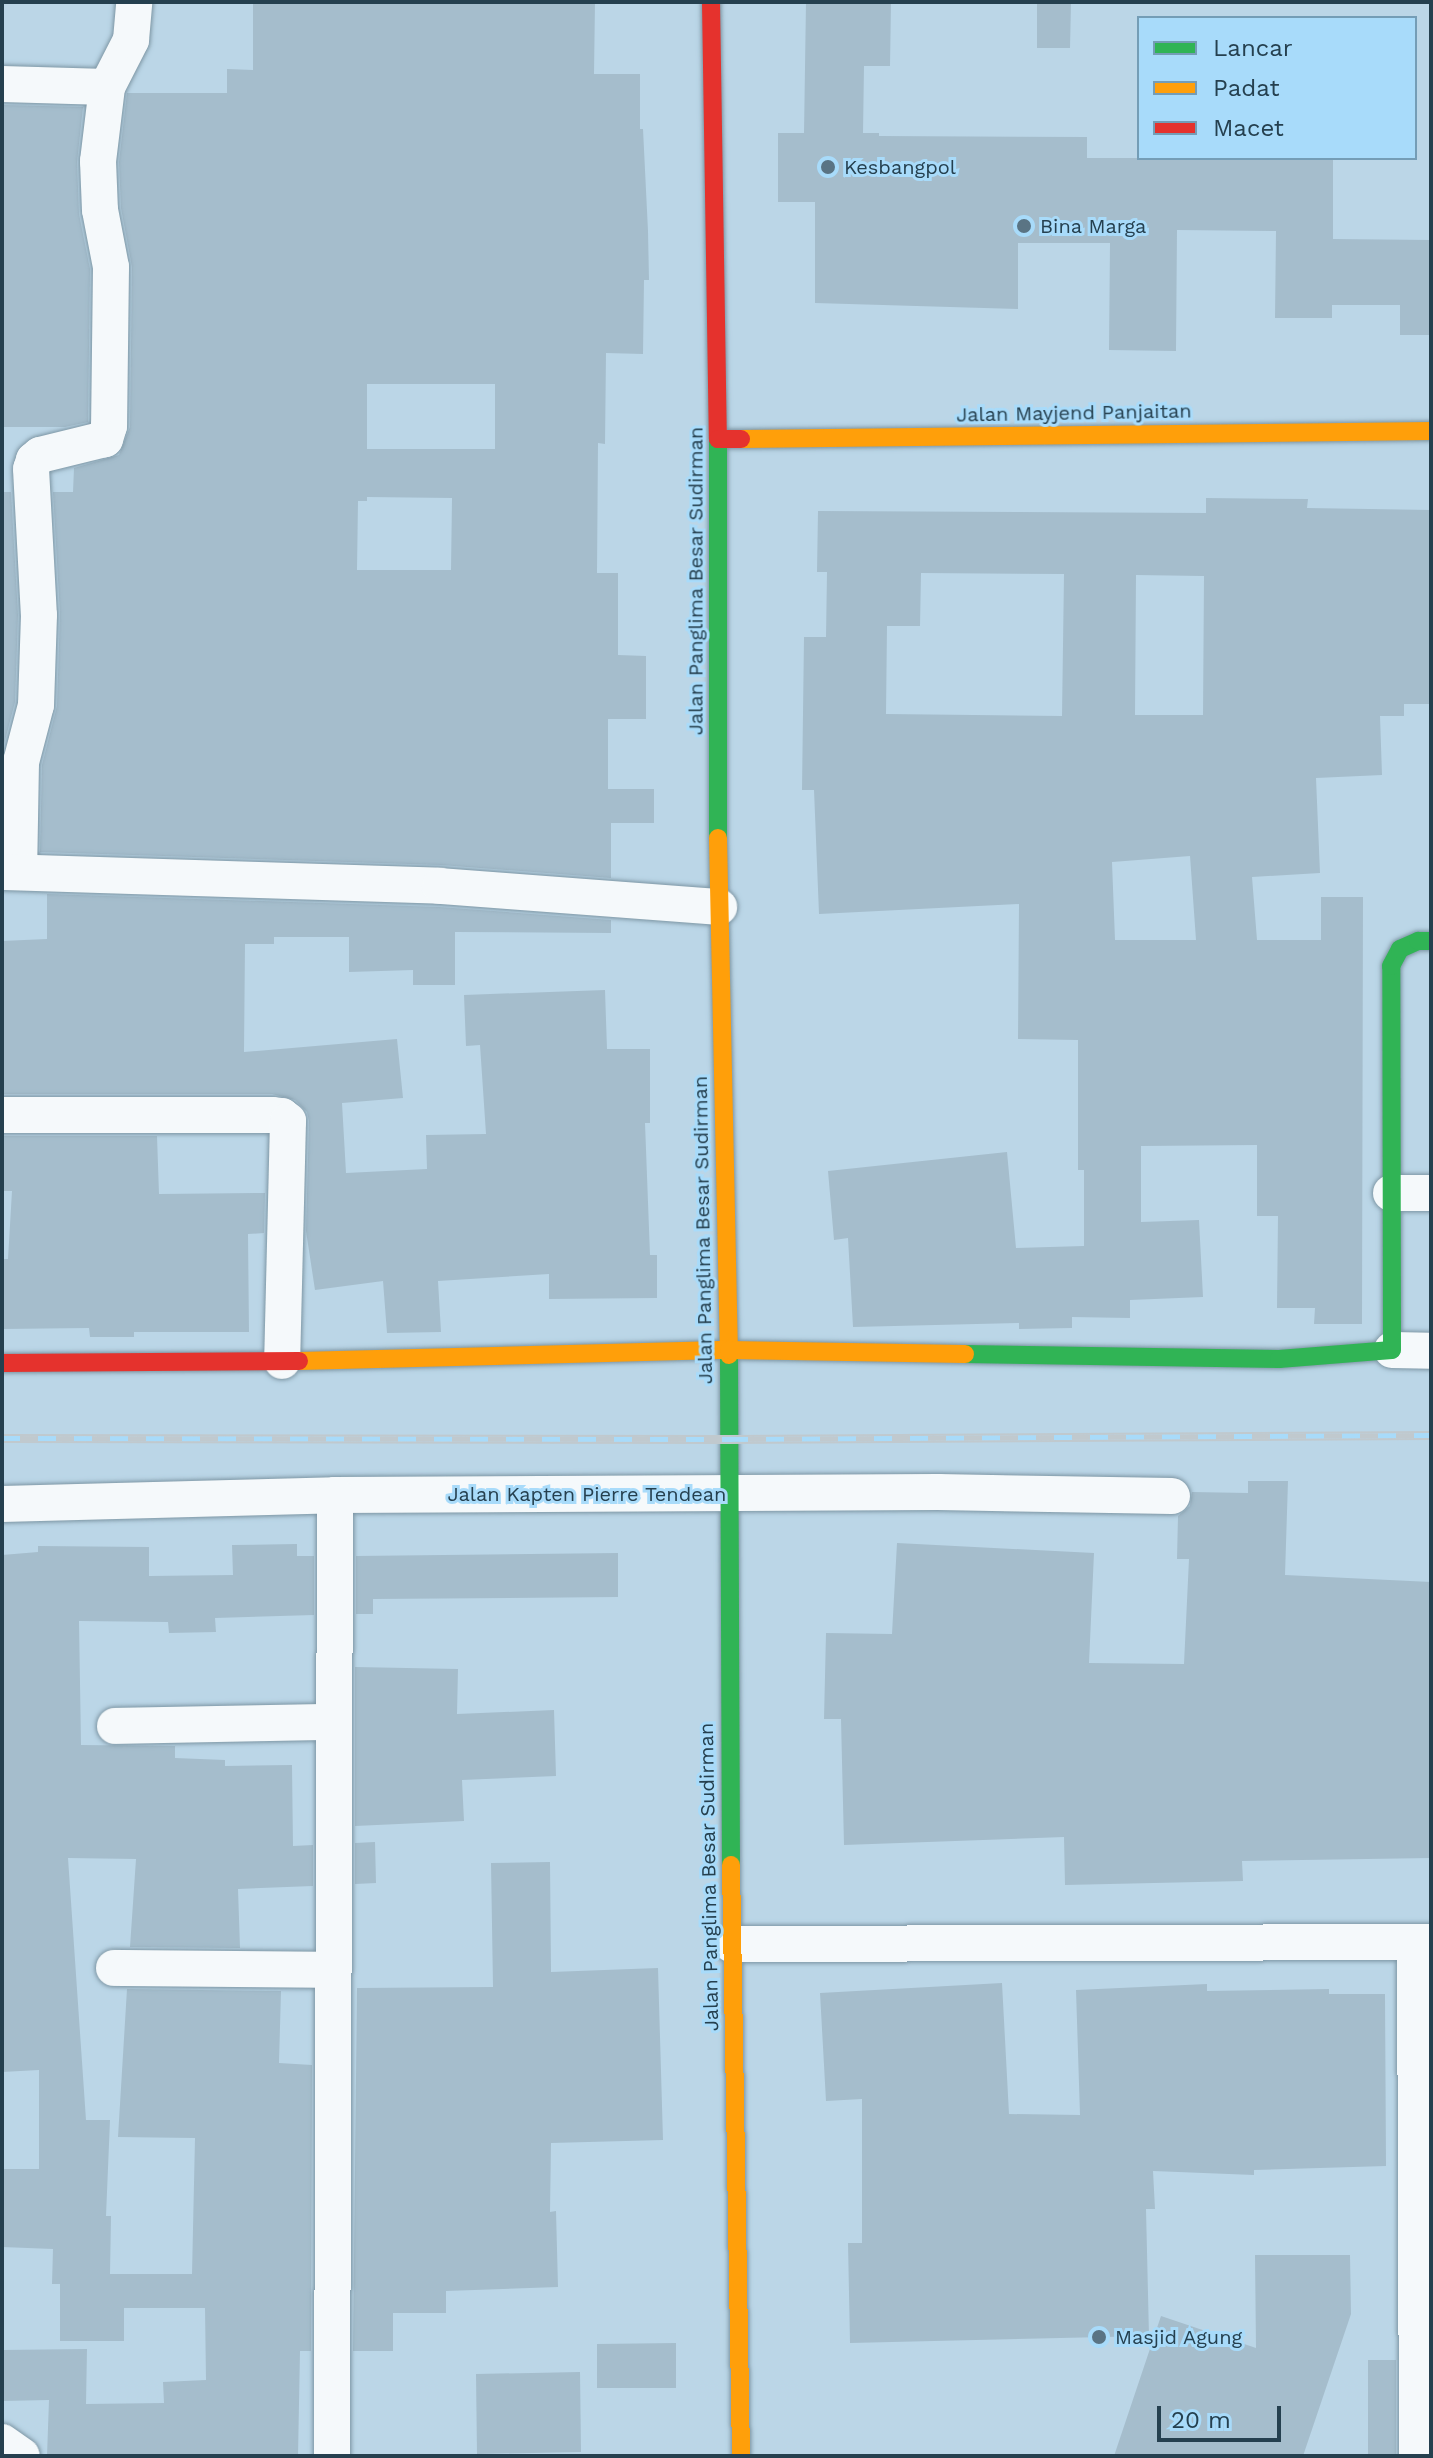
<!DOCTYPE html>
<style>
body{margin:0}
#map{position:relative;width:1433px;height:2458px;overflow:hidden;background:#bbd6e7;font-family:"Work Sans",sans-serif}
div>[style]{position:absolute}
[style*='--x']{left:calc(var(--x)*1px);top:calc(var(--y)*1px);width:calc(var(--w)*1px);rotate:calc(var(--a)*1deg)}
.building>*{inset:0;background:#a5bdcc}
.roads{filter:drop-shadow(0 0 2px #7d96a4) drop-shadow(0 0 2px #7d96a4)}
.street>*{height:36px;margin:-18px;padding:0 18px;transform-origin:18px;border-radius:18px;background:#f5f9fb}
.fast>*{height:18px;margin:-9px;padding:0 9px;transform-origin:9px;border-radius:9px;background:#30b455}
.slow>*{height:18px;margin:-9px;padding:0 9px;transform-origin:9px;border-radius:9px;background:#ff9f0a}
.jam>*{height:18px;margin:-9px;padding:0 9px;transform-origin:9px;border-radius:9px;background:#e5322d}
.rail>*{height:9px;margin-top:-4.5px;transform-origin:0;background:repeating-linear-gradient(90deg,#a8dbfa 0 18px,#c0c9ce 0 36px);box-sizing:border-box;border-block:2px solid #c0c9ce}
.dots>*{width:22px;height:22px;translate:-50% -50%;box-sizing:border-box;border:4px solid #a8dbfa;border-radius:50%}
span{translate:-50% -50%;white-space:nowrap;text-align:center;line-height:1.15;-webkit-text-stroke:6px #a8dbfa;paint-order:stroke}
.poi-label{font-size:20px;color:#25404f}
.left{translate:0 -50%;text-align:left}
.street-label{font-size:20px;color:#25404f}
.frame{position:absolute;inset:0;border:4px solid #25404f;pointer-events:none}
.legend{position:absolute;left:1137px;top:16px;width:280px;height:144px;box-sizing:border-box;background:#a8dbfa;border:2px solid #749db6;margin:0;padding:10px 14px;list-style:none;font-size:24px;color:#25404f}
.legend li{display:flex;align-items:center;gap:16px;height:40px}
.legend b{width:40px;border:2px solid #749db6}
.scale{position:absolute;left:1157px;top:2406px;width:124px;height:36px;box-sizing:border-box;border:4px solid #25404f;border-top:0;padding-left:10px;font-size:24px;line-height:28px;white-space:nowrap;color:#25404f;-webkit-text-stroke:6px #a8dbfa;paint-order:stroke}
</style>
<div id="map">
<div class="building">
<i style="clip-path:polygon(evenodd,253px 2px,595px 2px,594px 74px,640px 74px,640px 129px,643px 129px,648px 231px,649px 280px,644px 280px,643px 354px,606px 353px,605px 444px,598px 443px,597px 573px,618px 573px,618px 655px,646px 656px,646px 719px,608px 719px,608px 789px,654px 789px,654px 823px,611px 823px,611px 878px,441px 865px,40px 852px,42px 765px,57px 706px,60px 614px,53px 492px,73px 492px,74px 468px,119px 455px,130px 427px,132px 267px,121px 208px,119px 162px,127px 93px,227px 93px,227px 69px,253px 70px,253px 2px,367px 384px,495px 384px,495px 449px,367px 449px,367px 384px,253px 2px,367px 497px,452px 498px,451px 570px,357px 570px,358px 501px,367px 501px,367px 497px)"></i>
<i style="clip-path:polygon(806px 2px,891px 2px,890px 66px,864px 66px,863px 133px,879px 133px,879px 136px,1087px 137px,1087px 158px,1333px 158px,1333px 239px,1431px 240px,1431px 335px,1400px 335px,1400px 305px,1332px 305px,1332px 318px,1275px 318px,1276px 231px,1177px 230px,1176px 351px,1109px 350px,1110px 243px,1018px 243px,1018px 309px,815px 303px,815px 202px,778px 202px,778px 133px,804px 133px)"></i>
<i style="clip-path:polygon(1037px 2px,1071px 2px,1070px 48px,1037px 48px)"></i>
<i style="clip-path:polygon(2px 105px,83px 107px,77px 162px,79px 214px,90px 269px,88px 422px,65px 427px,4px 427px)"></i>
<i style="clip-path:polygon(2px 492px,11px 492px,18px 615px,15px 702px,2px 752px)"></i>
<i style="clip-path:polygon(evenodd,1206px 498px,1308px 499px,1307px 508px,1431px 510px,1431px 704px,1404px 704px,1404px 716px,1380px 716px,1382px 775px,1316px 778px,1320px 873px,1252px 877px,1257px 940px,1321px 940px,1321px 897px,1363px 897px,1362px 1324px,1314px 1324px,1315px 1308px,1277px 1308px,1278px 1216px,1257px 1216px,1257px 1145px,1141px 1146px,1141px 1222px,1199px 1220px,1203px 1297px,1130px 1300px,1130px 1318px,1072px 1317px,1072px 1328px,1019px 1329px,1019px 1323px,853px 1327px,848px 1238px,834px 1240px,828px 1171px,1007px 1152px,1016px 1248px,1084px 1246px,1084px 1170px,1078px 1170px,1078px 1040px,1018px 1039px,1019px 904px,819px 914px,814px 790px,802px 790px,804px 637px,826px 637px,827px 572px,817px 572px,818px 511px,1206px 513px,1206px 498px,921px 573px,1064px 574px,1062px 716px,886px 714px,887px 626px,920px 626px,921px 573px,1206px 498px,1136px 575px,1204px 576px,1203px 715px,1135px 715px,1136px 575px,1206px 498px,1190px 856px,1196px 940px,1115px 940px,1112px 862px,1190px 856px)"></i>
<i style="clip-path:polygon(47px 894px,439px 907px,611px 920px,611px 933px,455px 932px,455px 985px,413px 985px,413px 970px,349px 972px,349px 937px,274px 937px,274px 944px,245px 944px,244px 1052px,397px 1039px,403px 1098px,342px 1103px,346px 1173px,427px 1169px,426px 1135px,486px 1134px,480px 1045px,466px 1046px,464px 995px,605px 990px,607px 1049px,650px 1049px,650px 1123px,645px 1123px,650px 1255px,657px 1255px,657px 1298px,549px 1299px,549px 1274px,438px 1281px,441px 1332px,387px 1333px,383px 1281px,315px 1290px,306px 1231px,309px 1121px,307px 1112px,295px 1100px,272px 1094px,2px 1094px,2px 941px,47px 939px)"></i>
<i style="clip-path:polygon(2px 1136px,157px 1136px,159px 1194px,265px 1193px,264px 1233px,248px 1234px,249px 1332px,134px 1332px,134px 1337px,90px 1337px,89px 1328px,2px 1329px,2px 1259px,8px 1259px,12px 1191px,2px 1191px)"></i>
<i style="clip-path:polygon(1248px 1481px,1288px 1481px,1285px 1575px,1431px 1582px,1431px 1858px,1242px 1861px,1243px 1881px,1065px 1885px,1064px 1837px,844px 1845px,841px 1719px,824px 1719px,826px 1633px,892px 1634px,897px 1543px,1094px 1553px,1089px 1663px,1184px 1664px,1189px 1559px,1177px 1559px,1178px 1516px,1190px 1506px,1192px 1492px,1248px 1493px)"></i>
<i style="clip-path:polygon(297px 1544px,297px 1556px,314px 1556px,314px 1615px,215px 1618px,216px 1632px,169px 1633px,168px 1622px,79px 1621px,81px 1745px,175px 1746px,175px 1758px,225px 1760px,225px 1766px,292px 1765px,293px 1846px,313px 1845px,313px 1886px,238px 1889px,240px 1948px,130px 1947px,136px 1859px,68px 1858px,86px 2120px,110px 2120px,106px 2216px,111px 2216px,110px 2274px,192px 2274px,195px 2138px,118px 2137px,127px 1989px,281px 1991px,279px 2063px,312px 2065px,311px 2351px,300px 2351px,298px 2456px,47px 2456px,49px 2400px,2px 2401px,2px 2350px,87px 2349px,86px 2404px,164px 2403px,163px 2382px,206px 2380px,205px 2308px,124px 2308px,124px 2341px,60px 2341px,60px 2284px,52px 2284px,53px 2249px,2px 2247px,2px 2169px,39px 2169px,39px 2070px,2px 2072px,2px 1555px,38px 1552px,38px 1546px,149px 1547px,149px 1576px,233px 1575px,232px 1545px)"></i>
<i style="clip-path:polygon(618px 1553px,618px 1597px,373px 1599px,373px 1614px,356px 1614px,356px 1556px)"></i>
<i style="clip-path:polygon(355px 1667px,458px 1669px,457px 1714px,554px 1710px,556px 1776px,462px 1780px,464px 1821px,355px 1826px)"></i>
<i style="clip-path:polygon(375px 1842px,376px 1883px,355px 1884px,355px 1843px)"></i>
<i style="clip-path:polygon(550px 1862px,551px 1972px,658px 1968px,663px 2140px,551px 2143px,550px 2212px,556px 2211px,558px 2287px,446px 2291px,446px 2313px,393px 2313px,393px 2351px,353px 2351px,357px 1988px,493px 1987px,491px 1863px)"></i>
<i style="clip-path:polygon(1002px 1983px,1009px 2114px,1080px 2115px,1076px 1990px,1207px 1984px,1207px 1991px,1329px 1989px,1329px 1994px,1385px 1994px,1386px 2166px,1254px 2170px,1254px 2175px,1153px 2171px,1155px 2209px,1146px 2209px,1149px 2336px,850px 2343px,848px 2243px,862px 2243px,862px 2099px,826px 2101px,820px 1993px)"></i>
<i style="clip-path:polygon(1255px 2255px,1350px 2255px,1351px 2314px,1303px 2456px,1114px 2456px,1161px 2316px,1256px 2348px)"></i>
<i style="clip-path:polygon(676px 2343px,676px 2388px,597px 2388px,597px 2344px)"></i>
<i style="clip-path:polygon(1368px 2360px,1396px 2360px,1396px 2456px,1368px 2456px)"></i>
<i style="clip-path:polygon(580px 2372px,581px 2452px,477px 2454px,476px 2374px)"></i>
</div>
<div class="roads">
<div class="street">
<i style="--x:2;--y:84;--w:105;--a:1.6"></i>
<i style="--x:107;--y:87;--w:75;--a:96.9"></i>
<i style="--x:98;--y:161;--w:49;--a:87.7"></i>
<i style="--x:100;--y:210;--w:58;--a:79.1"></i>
<i style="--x:111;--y:267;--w:159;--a:90.7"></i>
<i style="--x:109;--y:426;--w:14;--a:107"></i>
<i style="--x:105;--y:439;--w:67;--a:166.2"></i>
<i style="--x:40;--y:455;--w:8;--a:140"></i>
<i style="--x:34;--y:460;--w:9;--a:108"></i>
<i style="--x:31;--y:469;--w:146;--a:86.9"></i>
<i style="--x:39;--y:615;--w:90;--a:91.9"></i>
<i style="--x:36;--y:705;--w:59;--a:104.7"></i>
<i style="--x:21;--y:762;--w:110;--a:91"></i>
<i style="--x:107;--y:87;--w:53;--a:-62.9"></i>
<i style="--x:131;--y:40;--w:38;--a:-85"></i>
<i style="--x:2;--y:872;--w:438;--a:1.8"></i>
<i style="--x:440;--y:886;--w:280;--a:4.3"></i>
<i style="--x:2;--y:1115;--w:270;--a:0"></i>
<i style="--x:272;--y:1115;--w:10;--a:6"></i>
<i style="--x:282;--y:1116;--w:8;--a:40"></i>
<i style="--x:288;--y:1121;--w:240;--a:91.4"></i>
<i style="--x:1391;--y:1193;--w:40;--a:0"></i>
<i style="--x:1392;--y:1350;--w:39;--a:1"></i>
<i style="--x:2;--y:1504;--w:333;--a:-1.5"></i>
<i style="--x:335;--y:1495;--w:603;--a:-0.29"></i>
<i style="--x:938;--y:1492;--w:234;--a:1"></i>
<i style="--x:115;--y:1726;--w:217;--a:-1.1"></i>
<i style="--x:1415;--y:1942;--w:514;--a:89.78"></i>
<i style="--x:731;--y:1944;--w:700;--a:-0.16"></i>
<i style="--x:114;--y:1968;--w:217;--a:0.5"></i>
<i style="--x:2;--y:2442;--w:24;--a:35"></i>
<i style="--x:332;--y:2456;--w:961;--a:-89.82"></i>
</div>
<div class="fast">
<i style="--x:718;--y:439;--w:399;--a:90"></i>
<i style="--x:965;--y:1354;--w:314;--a:0.9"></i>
<i style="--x:1279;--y:1359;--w:113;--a:-4.6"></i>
<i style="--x:1392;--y:1350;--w:384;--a:-90.1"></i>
<i style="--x:1391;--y:966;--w:19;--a:-62"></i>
<i style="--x:1400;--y:949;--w:20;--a:-24"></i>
<i style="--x:1418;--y:941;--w:13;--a:0"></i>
<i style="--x:729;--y:1355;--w:510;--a:89.78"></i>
</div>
<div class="slow">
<i style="--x:741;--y:439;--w:690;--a:-0.66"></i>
<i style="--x:718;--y:838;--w:517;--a:88.78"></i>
<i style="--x:299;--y:1361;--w:430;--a:-1.5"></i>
<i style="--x:729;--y:1350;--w:236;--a:1"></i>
<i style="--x:731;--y:1865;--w:591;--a:89.03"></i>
</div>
<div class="jam">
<i style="--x:711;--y:2;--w:437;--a:89.1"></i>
<i style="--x:718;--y:439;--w:23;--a:0"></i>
<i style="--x:2;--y:1363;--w:297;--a:-0.4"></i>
</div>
</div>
<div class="rail">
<i style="--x:2;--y:1438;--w:728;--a:0.08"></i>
<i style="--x:730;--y:1439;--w:701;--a:-0.33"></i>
</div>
<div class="dots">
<i style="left:828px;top:167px;background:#5a7484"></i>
<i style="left:1024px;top:226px;background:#5a7484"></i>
<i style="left:1099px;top:2337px;background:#5a7484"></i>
</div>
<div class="poi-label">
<span class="left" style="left:844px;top:167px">Kesbangpol</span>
<span class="left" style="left:1040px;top:226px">Bina Marga</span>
<span class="left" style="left:1115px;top:2337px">Masjid Agung</span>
</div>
<div class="street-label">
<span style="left:1074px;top:413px;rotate:-1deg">Jalan Mayjend Panjaitan</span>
<span style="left:696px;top:581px;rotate:-90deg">Jalan Panglima Besar Sudirman</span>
<span style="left:703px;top:1230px;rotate:-91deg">Jalan Panglima Besar Sudirman</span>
<span style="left:587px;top:1494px">Jalan Kapten Pierre Tendean</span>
<span style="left:709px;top:1877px;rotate:-91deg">Jalan Panglima Besar Sudirman</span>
</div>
<div class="frame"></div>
<ul class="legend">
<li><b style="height:10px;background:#30b455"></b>Lancar</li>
<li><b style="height:10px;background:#ff9f0a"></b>Padat</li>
<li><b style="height:10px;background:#e5322d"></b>Macet</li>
</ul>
<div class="scale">20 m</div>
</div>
